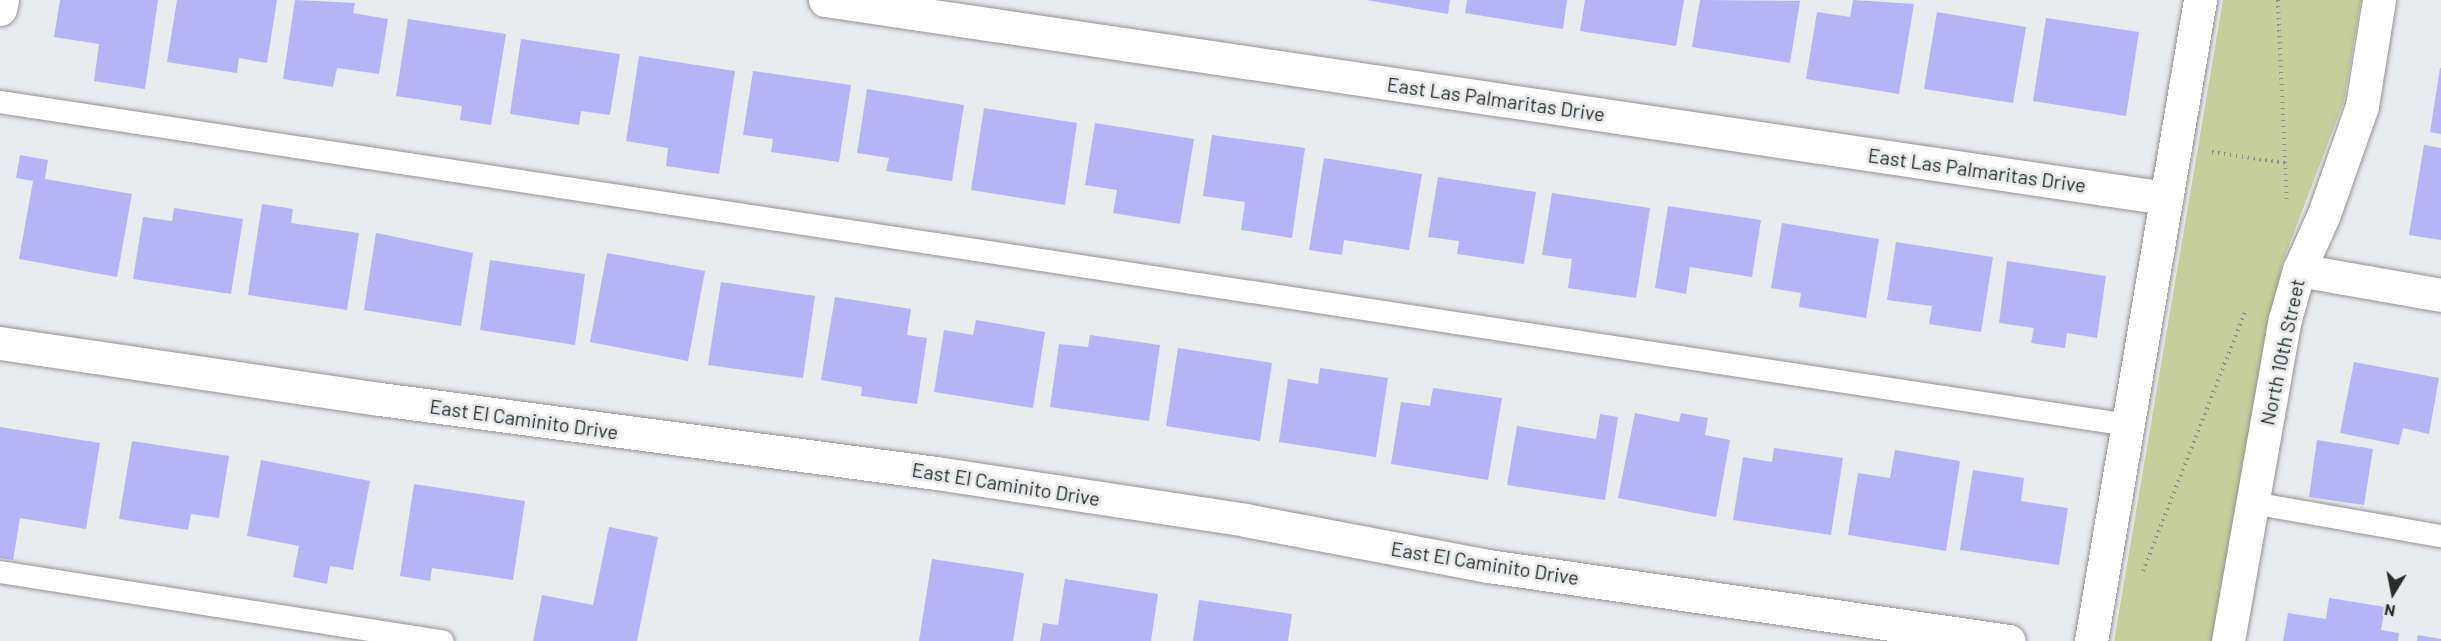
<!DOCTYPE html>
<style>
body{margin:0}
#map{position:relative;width:2441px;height:641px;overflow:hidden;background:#eaebed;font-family:Barlow,sans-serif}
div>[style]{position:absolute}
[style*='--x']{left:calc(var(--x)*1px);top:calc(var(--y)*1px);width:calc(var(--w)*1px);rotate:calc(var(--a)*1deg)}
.green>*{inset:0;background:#c6cf9a}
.building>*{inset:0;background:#b3b5f7}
.path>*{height:4px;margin-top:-2px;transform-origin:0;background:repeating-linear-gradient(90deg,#8f9091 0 1.5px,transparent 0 6px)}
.roads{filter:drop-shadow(0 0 2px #939395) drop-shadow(0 0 2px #939395)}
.lane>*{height:22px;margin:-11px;padding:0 11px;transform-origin:11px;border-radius:11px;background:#fff}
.street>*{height:33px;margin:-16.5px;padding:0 16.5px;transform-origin:16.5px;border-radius:16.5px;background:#fff}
span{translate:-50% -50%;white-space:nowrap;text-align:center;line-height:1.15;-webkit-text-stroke:6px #eaebed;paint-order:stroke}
.street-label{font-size:20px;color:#2b2c2c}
.north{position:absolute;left:2363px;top:563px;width:60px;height:60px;-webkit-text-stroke:4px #eaebed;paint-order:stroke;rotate:190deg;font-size:16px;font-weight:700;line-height:24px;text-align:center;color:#2b2c2c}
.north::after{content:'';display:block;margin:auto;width:21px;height:27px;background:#2b2c2c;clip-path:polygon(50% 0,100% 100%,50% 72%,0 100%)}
</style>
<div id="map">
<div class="green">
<i style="clip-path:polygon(2223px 0,2361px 0,2344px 101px,2282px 264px,2217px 641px,2114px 641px)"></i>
</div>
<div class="building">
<i style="clip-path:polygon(60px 0,158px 0,145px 89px,94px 81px,99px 44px,54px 37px)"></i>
<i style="clip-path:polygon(177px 0,277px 0,267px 63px,239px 58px,237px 73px,167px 62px)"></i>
<i style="clip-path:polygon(295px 0,355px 3px,353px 13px,388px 19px,379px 74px,337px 68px,333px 87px,283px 79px)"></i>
<i style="clip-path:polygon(1366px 0,1450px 0,1448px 14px)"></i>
<i style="clip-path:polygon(1467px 0,1567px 0,1563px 29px,1465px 13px)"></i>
<i style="clip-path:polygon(1585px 0,1684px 0,1676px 46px,1580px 31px)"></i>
<i style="clip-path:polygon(1700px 0,1800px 1px,1790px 63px,1692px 47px)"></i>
<i style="clip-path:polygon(1853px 0,1914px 4px,1899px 94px,1806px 79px,1817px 12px,1850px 17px)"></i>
<i style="clip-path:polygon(1937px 12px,2026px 27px,2013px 103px,1924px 89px)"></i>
<i style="clip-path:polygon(2046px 18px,2139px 32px,2126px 116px,2033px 101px)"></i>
<i style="clip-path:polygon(408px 19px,506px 34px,491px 125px,460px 120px,462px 106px,396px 96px)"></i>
<i style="clip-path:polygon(521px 39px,620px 54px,610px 115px,581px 111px,579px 125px,510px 114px)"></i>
<i style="clip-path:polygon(639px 56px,735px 71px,719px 174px,666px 166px,668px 148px,626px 141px)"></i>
<i style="clip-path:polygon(2440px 68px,2441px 68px,2441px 134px,2430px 132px)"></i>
<i style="clip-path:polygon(753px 71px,851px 85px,839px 162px,771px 152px,773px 139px,743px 135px)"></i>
<i style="clip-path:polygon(867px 89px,964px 105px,952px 181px,886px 171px,889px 158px,857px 153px)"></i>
<i style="clip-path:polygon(984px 108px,1077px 123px,1065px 205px,971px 190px)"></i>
<i style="clip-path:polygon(1095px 123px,1194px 139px,1180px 224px,1113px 213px,1117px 190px,1085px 185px)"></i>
<i style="clip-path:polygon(1212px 135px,1305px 148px,1292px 238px,1241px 230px,1245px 202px,1203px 196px)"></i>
<i style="clip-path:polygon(2424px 145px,2441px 148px,2441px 240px,2409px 235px)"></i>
<i style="clip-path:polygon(20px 155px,48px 160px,45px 179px,132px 194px,117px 277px,19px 259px,33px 181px,16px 178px)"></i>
<i style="clip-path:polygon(1324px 158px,1422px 174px,1409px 250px,1344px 240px,1342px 255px,1309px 250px)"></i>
<i style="clip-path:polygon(1438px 177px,1536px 192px,1524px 264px,1457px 254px,1459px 241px,1428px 237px)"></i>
<i style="clip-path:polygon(1552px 193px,1650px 208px,1636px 298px,1568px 288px,1572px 259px,1542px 255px)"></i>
<i style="clip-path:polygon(262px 204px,293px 209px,291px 223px,359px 233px,347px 310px,248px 295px)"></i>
<i style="clip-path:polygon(1668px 206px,1761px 220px,1752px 277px,1690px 267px,1686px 294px,1655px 288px)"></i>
<i style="clip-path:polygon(174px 208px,243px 219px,231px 294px,133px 279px,143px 217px,172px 221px)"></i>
<i style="clip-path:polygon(1782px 223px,1879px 239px,1866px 318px,1799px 307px,1801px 293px,1771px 288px)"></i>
<i style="clip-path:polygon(376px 233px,473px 253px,461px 326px,364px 310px)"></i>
<i style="clip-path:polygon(1896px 242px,1993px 257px,1981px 332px,1929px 324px,1932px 306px,1887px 300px)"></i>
<i style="clip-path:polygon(607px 253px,705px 271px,688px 361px,590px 342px)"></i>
<i style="clip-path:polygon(490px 260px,585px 274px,575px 345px,480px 330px)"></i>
<i style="clip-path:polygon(2007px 261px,2106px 276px,2097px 338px,2067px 333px,2065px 348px,2031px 343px,2034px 328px,1999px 323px)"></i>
<i style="clip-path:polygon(721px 282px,815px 296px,803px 378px,708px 365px)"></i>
<i style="clip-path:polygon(835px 297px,911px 309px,907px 335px,927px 338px,917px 404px,861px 396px,862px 387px,821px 380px)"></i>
<i style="clip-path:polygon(976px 320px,1045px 332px,1033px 408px,934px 392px,944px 330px,973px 335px)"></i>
<i style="clip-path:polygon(1090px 335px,1160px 345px,1149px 421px,1050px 407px,1059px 344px,1088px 347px)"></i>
<i style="clip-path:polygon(1178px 348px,1272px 363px,1260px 441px,1166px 426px)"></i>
<i style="clip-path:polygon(2354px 362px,2439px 378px,2429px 434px,2403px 428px,2399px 445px,2340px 433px)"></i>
<i style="clip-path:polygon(1320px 368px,1388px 378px,1376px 457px,1279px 442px,1288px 379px,1318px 384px)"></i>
<i style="clip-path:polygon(1433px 388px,1502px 398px,1488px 480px,1391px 464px,1401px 402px,1430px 406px)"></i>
<i style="clip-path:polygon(1635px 413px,1679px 422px,1681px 413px,1708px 418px,1705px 435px,1730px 440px,1716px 517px,1618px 498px)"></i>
<i style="clip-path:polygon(1600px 414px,1618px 417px,1605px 500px,1507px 485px,1517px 426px,1596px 439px)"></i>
<i style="clip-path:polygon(0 427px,100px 443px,86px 529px,20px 518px,13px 560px,0 558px)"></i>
<i style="clip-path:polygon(2317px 440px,2373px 449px,2364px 505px,2309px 497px)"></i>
<i style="clip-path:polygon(132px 441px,229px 456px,219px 518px,191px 514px,188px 530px,119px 519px)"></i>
<i style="clip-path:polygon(1774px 448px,1843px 458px,1831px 535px,1733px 520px,1743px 457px,1772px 462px)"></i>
<i style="clip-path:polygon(1895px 450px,1960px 461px,1946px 551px,1848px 535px,1858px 473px,1890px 478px)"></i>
<i style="clip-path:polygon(261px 460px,370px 481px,353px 570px,330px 566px,327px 584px,293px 577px,299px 546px,247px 536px)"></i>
<i style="clip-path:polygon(1973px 470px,2024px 478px,2021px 501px,2068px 508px,2059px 565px,1960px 550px)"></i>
<i style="clip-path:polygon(414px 484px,525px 501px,513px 580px,432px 568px,430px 581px,400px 576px)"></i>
<i style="clip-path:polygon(609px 527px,658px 537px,637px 641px,533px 641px,542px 595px,593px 605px)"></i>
<i style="clip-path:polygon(932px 559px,1024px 573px,1013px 641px,919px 641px)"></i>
<i style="clip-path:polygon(1065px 579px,1158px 594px,1151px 641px,1040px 641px,1043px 623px,1058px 625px)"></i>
<i style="clip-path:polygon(2329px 598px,2385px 607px,2381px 630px,2399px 633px,2398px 641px,2283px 641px,2288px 613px,2326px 619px)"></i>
<i style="clip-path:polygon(1199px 600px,1292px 614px,1288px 641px,1193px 641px)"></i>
<i style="clip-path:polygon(2418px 635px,2441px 639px,2441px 641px,2417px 641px)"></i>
</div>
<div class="path">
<i style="--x:2278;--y:0;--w:203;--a:87.5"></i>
<i style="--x:2212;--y:152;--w:75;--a:8.5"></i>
<i style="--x:2143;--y:571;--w:281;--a:-68.5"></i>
</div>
<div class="roads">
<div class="lane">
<i style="--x:0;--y:102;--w:2152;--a:8.63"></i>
<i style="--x:2253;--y:503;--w:191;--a:10"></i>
<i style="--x:0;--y:572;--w:448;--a:8.9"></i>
</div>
<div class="street">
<i style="--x:825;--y:0;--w:1356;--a:8.4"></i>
<i style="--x:0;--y:9;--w:9;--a:-77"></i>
<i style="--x:2299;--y:270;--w:144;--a:10"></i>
<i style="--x:0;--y:343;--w:384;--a:8.4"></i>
<i style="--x:380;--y:399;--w:561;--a:7.58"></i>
<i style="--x:936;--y:473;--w:313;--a:8.6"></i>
<i style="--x:1245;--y:520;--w:247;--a:10.7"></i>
<i style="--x:1488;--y:566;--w:526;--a:8.19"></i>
<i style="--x:2091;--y:641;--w:650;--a:-80.35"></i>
<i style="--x:2228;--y:641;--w:327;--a:-80"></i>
<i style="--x:2285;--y:319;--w:51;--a:-74.1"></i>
<i style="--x:2299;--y:270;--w:61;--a:-65.9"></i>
<i style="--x:2324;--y:214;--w:114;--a:-70.6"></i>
<i style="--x:2362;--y:106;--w:107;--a:-80.9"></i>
</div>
</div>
<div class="street-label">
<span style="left:1496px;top:99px;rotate:8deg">East Las Palmaritas Drive</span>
<span style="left:1977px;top:170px;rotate:8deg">East Las Palmaritas Drive</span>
<span style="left:2282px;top:352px;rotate:-78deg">North 10th Street</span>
<span style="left:524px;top:419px;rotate:8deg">East El Caminito Drive</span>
<span style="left:1006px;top:484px;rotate:9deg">East El Caminito Drive</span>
<span style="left:1485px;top:563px;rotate:9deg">East El Caminito Drive</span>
</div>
<div class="north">N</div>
</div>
